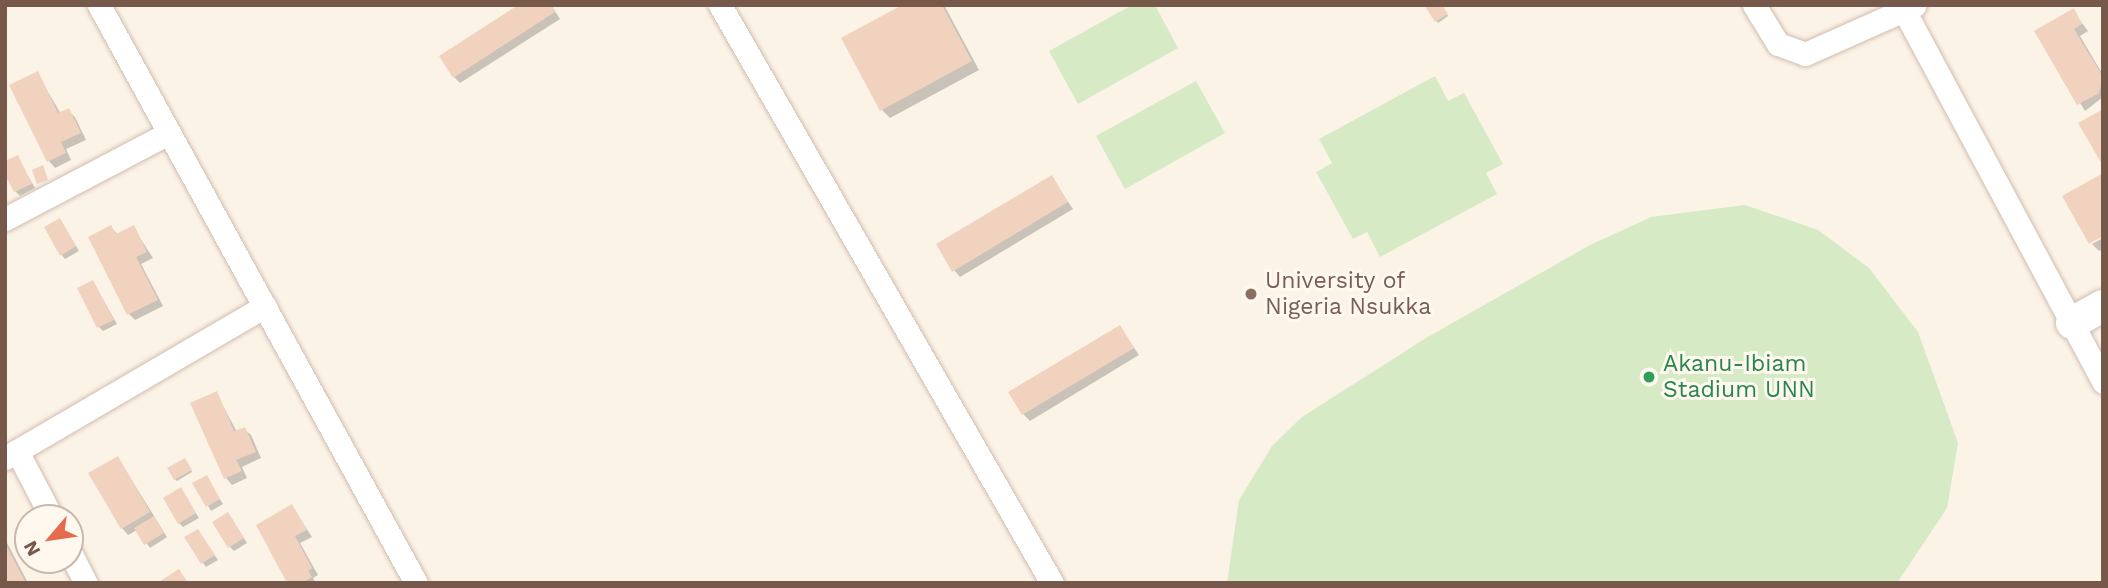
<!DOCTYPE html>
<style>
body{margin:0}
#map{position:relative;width:2108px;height:588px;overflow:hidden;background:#fcf3e7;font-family:"Work Sans",sans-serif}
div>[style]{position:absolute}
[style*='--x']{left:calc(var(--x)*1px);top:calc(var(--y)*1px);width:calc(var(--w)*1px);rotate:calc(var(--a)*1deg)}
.green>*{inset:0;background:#d5eac5}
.shadow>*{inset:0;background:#0003}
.building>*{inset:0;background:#f1d2bf}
.roads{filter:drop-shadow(0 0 2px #d0bdaf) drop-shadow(0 0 2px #d0bdaf)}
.street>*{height:23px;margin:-11.5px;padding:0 11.5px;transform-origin:11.5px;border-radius:11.5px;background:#fff}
.secondary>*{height:32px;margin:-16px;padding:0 16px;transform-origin:16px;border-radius:16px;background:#fff}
.dots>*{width:19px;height:19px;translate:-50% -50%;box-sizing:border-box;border:4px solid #fff8ee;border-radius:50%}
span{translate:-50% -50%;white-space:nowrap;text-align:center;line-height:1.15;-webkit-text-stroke:6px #fff8ee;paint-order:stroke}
.education-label{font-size:23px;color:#785e54}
.left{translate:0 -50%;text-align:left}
.leisure-label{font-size:23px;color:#27864d}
.frame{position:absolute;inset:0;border:7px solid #76594b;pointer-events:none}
.north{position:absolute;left:14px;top:504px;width:70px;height:70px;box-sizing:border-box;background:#fff8ee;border:2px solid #c8b8ad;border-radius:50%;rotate:241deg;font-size:19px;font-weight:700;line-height:28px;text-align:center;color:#76594b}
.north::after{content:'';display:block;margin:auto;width:24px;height:32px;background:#e56b4e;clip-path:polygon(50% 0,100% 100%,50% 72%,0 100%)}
</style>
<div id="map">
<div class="green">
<i style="clip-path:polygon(1132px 5px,1155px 5px,1178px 48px,1078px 104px,1049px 51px)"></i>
<i style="clip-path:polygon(1435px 76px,1448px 101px,1464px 93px,1503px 164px,1486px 173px,1497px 194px,1380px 257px,1367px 232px,1353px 239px,1316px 172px,1332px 163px,1319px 139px)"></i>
<i style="clip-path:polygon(1196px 81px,1225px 133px,1125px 189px,1096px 136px)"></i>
<i style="clip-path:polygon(1745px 205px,1818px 230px,1869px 268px,1918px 332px,1958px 443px,1947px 508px,1897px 583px,1227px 583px,1239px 500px,1272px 446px,1302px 417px,1426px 338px,1590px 245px,1651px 217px)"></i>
</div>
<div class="shadow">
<i style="clip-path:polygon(522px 5px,551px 5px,560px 19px,460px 83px,454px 77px)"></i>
<i style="clip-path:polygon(906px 5px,944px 5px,979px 70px,890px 118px,882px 110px)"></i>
<i style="clip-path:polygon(1426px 5px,1441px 5px,1448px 16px,1438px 23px)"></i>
<i style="clip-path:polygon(2073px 11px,2088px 31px,2080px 36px,2103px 75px,2103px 97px,2085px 111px,2036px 32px)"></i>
<i style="clip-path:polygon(37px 73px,61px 114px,68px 110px,75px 117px,86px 140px,66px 149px,71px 160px,55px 168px,49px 161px)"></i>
<i style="clip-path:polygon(17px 157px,35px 188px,20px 196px,15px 191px)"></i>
<i style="clip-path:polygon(1051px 177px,1073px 209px,960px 277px,954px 270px)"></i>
<i style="clip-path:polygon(60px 220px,79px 251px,65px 259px,61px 254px)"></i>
<i style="clip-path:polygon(111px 227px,118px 235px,133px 227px,153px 258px,141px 264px,163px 306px,135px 320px,129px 314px)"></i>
<i style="clip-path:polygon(2103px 238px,2103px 249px,2099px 251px,2092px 244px)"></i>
<i style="clip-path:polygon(93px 282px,117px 324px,103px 331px,99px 327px)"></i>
<i style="clip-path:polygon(1120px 327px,1139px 355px,1030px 421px,1023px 414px)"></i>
<i style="clip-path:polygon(216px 393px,237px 432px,244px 429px,251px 435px,261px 458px,242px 467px,247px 478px,232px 485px,226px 478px)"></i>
<i style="clip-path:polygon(118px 458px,167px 537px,150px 548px,137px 530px,128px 535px,122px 528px)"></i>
<i style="clip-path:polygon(187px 462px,192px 472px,177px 481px,175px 479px)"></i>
<i style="clip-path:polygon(206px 477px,223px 504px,211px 511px,195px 484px)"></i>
<i style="clip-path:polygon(181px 489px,199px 518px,183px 527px,179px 523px)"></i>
<i style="clip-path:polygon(292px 506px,312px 537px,300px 543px,318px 575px,313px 578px,316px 583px,290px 583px)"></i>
<i style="clip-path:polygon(232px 519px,247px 543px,234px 551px,230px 547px)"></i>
<i style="clip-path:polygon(198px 531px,218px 560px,206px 567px,202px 562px)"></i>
<i style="clip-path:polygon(5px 539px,28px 583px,5px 583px)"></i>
</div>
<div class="building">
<i style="clip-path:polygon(518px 5px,551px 5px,555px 12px,453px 78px,439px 56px)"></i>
<i style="clip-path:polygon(902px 5px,942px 5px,972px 61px,880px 111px,841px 38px)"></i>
<i style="clip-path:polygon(1424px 5px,1442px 5px,1448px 14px,1435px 22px)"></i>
<i style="clip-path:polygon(2074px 8px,2082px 24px,2074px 29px,2103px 77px,2099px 93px,2077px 105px,2034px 31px)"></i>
<i style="clip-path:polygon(38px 71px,58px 113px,69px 108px,81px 133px,61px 142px,66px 153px,47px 162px,9px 85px)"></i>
<i style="clip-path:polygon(2103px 109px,2103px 166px,2078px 123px)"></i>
<i style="clip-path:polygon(18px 155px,32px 184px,14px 192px,5px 175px,5px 161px)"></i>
<i style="clip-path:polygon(43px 165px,48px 180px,37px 184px,32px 170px)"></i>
<i style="clip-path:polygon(2103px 173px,2103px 236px,2089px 244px,2062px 196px)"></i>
<i style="clip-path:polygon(1052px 175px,1068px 202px,952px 272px,936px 244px)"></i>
<i style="clip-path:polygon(60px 218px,76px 246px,60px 256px,44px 227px)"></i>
<i style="clip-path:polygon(111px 225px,116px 234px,134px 225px,147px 252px,136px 257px,158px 300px,127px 315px,88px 237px)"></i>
<i style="clip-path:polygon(93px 280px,114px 320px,97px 328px,77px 288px)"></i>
<i style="clip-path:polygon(1120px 325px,1134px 348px,1022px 415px,1008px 392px)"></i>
<i style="clip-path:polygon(217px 391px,234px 431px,245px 427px,256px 452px,236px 460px,242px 471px,224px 479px,190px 403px)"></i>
<i style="clip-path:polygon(118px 456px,150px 512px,121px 529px,88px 473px)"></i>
<i style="clip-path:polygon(185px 458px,192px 470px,174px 480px,167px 468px)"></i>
<i style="clip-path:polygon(207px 475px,220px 499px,206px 507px,192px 483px)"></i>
<i style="clip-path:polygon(181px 487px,196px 513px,178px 524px,163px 498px)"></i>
<i style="clip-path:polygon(292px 504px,307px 530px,295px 536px,312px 568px,308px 571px,312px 577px,302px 583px,287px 583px,256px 525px)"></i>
<i style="clip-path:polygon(228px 512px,244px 538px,228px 548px,212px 522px)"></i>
<i style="clip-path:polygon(154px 516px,164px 533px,144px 545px,134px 528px)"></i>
<i style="clip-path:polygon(198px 529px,215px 555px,201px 564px,184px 537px)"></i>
<i style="clip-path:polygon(5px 543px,26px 583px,5px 583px)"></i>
<i style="clip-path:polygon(179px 569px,188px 583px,157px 583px)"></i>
</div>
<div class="roads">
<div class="street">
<i style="--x:99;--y:5;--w:659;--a:61.26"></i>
<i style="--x:720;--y:5;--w:667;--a:60.13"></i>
<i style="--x:1754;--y:5;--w:46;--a:58.4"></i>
<i style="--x:1778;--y:44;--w:29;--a:20"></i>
<i style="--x:1805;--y:54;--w:120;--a:-24"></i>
<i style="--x:1905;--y:12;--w:420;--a:61.8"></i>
<i style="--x:5;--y:219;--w:185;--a:-27.7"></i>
<i style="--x:17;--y:451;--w:76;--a:62.4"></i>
<i style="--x:5;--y:458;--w:301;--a:-30.3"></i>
<i style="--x:70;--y:552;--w:35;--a:63"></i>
</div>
<div class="secondary">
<i style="--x:2072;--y:323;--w:35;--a:-29"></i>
</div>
</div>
<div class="dots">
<i style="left:1251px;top:294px;background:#8d6e63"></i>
<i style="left:1649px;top:377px;background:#2e9e5b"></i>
</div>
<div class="education-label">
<span class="left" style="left:1265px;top:294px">University of<br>Nigeria Nsukka</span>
</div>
<div class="leisure-label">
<span class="left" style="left:1663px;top:377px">Akanu-Ibiam<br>Stadium UNN</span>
</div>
<div class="frame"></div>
<div class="north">N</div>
</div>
